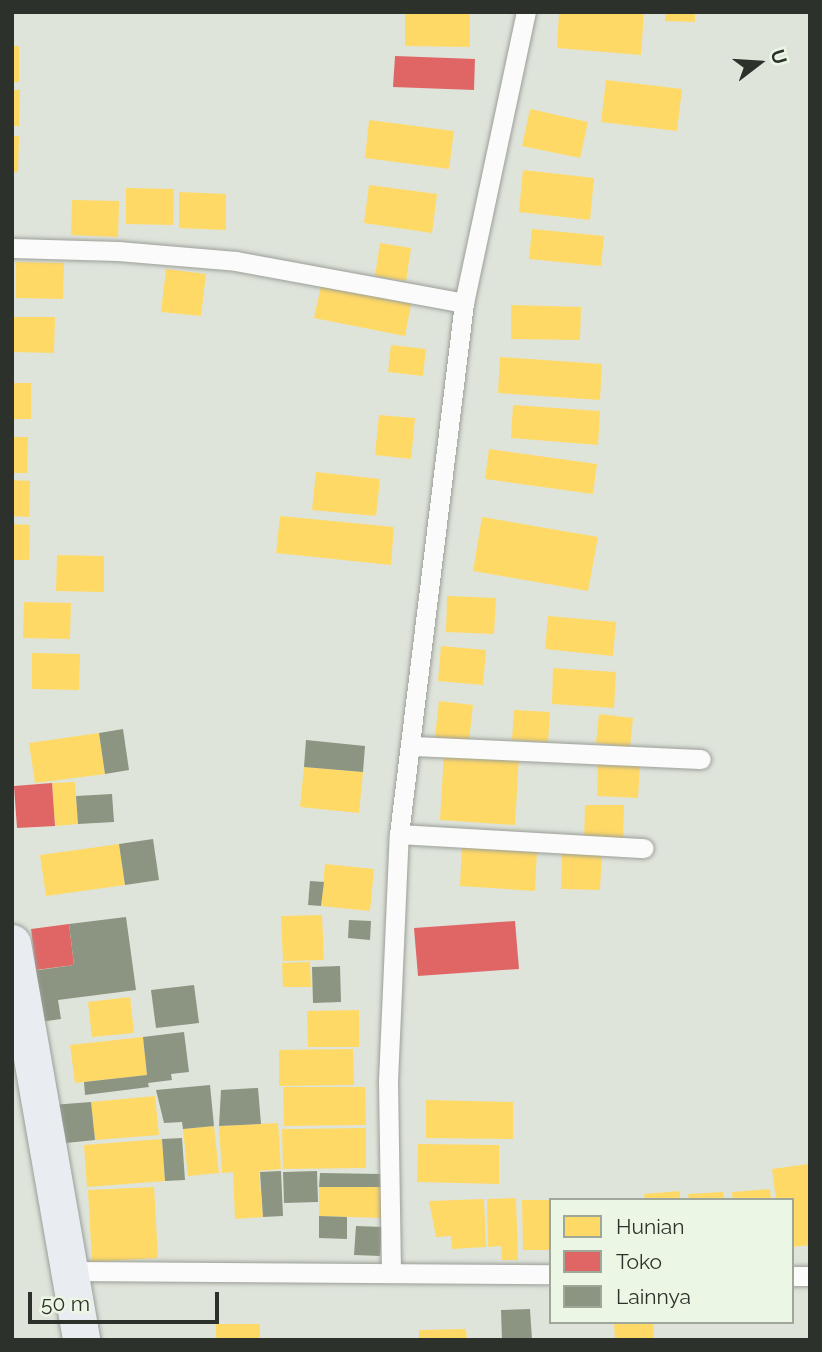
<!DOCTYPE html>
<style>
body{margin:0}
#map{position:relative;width:822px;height:1352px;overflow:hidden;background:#dfe4db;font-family:Raleway,sans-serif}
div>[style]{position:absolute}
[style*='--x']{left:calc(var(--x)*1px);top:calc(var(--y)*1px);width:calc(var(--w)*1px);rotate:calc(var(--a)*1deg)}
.homes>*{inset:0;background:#ffd966}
.shops>*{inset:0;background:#e06666}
.building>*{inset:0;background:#8b9581}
.roads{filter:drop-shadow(0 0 2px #9b9f98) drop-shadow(0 0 2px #9b9f98)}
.street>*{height:19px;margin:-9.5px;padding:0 9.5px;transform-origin:9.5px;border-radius:9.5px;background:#fafbfa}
.highway>*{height:37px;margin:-18.5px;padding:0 18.5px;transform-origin:18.5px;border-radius:18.5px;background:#e9edf1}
span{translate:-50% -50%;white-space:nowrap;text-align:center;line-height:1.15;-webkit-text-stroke:7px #ebf6e4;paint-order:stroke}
.frame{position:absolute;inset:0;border:14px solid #2d312b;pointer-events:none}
.legend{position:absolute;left:549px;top:1198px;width:245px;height:126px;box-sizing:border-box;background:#ebf6e4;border:2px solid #9fa79a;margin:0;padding:9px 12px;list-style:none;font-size:21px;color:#2d312b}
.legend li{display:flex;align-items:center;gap:14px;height:35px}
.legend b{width:35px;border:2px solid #9fa79a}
.north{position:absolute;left:724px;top:28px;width:70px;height:70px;-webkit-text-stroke:5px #ebf6e4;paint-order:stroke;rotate:73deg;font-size:19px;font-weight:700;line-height:28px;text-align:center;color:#2d312b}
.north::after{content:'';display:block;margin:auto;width:24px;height:32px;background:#2d312b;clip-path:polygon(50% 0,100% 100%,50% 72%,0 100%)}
.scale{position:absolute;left:28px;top:1292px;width:191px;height:32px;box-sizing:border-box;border:4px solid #2d312b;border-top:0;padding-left:9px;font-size:21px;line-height:24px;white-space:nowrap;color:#2d312b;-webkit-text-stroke:5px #ebf6e4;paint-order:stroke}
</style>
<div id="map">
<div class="homes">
<i style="clip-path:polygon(405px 12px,470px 12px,470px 47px,405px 46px)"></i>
<i style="clip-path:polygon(559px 12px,644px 12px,641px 55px,557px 48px)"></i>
<i style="clip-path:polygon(665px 12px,695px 12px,695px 22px,665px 21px)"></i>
<i style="clip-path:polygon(12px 46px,19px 46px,19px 82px,12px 82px)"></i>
<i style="clip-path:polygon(606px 80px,682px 89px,677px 131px,601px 122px)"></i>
<i style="clip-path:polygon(12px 90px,20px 90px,19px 126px,12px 126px)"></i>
<i style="clip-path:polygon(530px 109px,588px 122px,580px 158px,522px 146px)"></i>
<i style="clip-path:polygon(369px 120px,454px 131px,449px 169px,365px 158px)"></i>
<i style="clip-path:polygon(12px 136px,19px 136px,18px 172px,12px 172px)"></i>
<i style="clip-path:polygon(523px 170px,594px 178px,590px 220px,519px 212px)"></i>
<i style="clip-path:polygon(369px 185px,437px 194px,432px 233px,364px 223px)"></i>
<i style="clip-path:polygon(126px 188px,174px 189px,173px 225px,126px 224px)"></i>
<i style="clip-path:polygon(179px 192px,226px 194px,226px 230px,179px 228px)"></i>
<i style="clip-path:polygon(72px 200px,119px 201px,118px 237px,71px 235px)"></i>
<i style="clip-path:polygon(532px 229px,604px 236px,601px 266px,529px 259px)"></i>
<i style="clip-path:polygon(380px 243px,411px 248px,406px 281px,375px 276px)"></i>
<i style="clip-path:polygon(16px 262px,64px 263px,63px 299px,16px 298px)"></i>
<i style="clip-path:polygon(166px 269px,206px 274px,201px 316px,161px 312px)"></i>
<i style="clip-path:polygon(321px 286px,411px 304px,405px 336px,314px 318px)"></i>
<i style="clip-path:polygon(511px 305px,581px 307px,580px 340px,511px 339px)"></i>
<i style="clip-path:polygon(12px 317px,55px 317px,54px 353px,12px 352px)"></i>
<i style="clip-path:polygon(391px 345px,426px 349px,423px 376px,388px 372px)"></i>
<i style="clip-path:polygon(500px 357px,602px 364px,600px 400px,498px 393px)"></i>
<i style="clip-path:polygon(12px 383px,31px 383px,31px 419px,12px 419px)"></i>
<i style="clip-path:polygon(513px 405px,600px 411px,598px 445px,511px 438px)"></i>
<i style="clip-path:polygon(379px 415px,415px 418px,411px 459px,375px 455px)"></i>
<i style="clip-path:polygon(12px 437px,28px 437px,27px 473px,12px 473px)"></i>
<i style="clip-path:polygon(489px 449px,597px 464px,593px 494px,485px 479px)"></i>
<i style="clip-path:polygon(316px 472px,380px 479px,376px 516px,312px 510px)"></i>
<i style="clip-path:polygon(12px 480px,30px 481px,29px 517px,12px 516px)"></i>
<i style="clip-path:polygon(280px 516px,394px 527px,391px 565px,276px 553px)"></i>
<i style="clip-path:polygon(482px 517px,598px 537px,588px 591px,473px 571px)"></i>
<i style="clip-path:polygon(12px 524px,30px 525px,29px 560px,12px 560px)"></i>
<i style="clip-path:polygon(57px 555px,104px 556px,104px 592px,56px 591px)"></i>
<i style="clip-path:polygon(447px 596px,496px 598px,494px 634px,446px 632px)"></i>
<i style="clip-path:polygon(24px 602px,71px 603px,70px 639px,23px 638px)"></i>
<i style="clip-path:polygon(548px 616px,616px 622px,613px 656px,545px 649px)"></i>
<i style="clip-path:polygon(441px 646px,486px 650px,483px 685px,438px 681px)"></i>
<i style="clip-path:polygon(32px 653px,80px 654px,79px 690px,32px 689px)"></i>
<i style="clip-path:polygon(553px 668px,616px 672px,614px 708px,552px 704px)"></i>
<i style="clip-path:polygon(439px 701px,473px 705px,469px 741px,435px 737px)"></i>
<i style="clip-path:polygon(514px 710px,550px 712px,548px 742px,512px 740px)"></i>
<i style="clip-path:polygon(599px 714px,633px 718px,630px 747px,596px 743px)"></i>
<i style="clip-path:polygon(99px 733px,105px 774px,35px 783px,29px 743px)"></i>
<i style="clip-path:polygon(444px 752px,519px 757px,515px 825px,440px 820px)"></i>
<i style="clip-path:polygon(598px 761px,640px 762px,638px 798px,597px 796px)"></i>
<i style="clip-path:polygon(304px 767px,363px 772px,359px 813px,300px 807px)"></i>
<i style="clip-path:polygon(75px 782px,78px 824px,55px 826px,52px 783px)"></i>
<i style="clip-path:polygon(585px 805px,624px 805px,623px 841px,584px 840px)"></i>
<i style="clip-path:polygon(119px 844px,125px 885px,46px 896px,40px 855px)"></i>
<i style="clip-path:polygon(462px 845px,537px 850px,535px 891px,460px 886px)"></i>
<i style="clip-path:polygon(562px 852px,602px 853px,600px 890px,561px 889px)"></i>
<i style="clip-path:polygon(325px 864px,374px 869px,370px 911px,321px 906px)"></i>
<i style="clip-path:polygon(322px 915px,324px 960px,283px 961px,281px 916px)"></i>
<i style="clip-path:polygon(310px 962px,311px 987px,283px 987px,282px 963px)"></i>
<i style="clip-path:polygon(130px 997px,134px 1033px,92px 1037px,88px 1002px)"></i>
<i style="clip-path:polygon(359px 1010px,359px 1047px,308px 1047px,307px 1011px)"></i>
<i style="clip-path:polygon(143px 1037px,147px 1075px,75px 1083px,70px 1045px)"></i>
<i style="clip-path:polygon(353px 1049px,354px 1085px,279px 1086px,279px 1050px)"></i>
<i style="clip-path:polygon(283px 1087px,365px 1087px,366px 1125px,284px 1126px)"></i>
<i style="clip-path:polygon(155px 1096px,159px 1135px,95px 1140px,91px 1102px)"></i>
<i style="clip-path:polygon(426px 1100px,513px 1102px,513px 1139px,426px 1138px)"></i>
<i style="clip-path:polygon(278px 1123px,281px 1169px,259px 1171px,263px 1217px,235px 1219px,233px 1172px,222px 1173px,219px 1126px)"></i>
<i style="clip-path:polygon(214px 1126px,219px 1173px,188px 1176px,183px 1129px)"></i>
<i style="clip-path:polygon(366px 1128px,366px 1168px,283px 1169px,282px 1129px)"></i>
<i style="clip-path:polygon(162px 1139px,165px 1181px,87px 1187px,84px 1145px)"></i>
<i style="clip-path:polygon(418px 1144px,499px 1145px,499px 1184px,417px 1182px)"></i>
<i style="clip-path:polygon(808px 1164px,810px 1245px,792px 1247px,792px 1200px,776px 1200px,772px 1169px)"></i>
<i style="clip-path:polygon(154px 1187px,158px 1258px,92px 1262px,88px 1190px)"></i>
<i style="clip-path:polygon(319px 1187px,382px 1187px,381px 1218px,319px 1216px)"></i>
<i style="clip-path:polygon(770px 1189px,771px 1200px,733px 1200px,732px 1192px)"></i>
<i style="clip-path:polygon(680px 1191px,680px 1200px,645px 1200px,644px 1194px)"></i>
<i style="clip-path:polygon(723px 1192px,724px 1200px,689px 1200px,688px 1194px)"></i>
<i style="clip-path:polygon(516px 1198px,518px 1260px,502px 1260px,501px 1246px,488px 1247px,487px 1199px)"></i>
<i style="clip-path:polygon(484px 1199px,486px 1247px,452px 1249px,451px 1236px,436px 1237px,429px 1201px)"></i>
<i style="clip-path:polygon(522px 1200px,551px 1200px,551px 1250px,523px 1250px)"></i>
<i style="clip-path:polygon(653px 1322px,654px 1340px,615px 1340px,614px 1323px)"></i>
<i style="clip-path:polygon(216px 1324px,260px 1324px,260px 1340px,216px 1340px)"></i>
<i style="clip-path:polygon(466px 1329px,467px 1340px,419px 1340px,419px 1330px)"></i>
</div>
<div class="shops">
<i style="clip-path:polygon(395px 56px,475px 59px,474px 90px,393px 87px)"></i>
<i style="clip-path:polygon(52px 783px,55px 826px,17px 828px,14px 786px)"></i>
<i style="clip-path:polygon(515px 921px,519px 969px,418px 976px,414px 928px)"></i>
<i style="clip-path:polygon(69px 924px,74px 965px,36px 970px,31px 929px)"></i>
</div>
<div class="building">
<i style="clip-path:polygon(123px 729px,129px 770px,105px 774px,99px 733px)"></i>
<i style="clip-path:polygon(306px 740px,365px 746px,363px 772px,304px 767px)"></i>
<i style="clip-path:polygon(112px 794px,114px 822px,78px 824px,76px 796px)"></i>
<i style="clip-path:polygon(153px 839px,159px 880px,125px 885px,119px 844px)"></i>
<i style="clip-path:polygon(310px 881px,324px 882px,321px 906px,308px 905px)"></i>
<i style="clip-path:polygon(126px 917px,136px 990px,58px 1000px,61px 1019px,33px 1023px,32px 971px,74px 965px,69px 924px)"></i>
<i style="clip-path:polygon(349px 920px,371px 921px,370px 940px,348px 938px)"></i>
<i style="clip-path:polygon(340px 966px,341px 1002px,313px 1003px,312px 967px)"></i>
<i style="clip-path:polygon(194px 985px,199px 1023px,156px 1028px,151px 990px)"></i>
<i style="clip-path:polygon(184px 1032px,189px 1072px,171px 1074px,172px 1080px,148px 1083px,149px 1087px,85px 1095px,84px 1082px,147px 1075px,143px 1037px)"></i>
<i style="clip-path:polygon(210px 1085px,214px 1126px,183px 1129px,182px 1122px,164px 1123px,156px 1090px)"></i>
<i style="clip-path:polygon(258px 1088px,261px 1124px,219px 1126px,221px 1090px)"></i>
<i style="clip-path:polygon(91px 1102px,95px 1140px,56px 1144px,52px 1105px)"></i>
<i style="clip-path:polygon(182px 1138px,185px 1180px,165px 1181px,162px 1139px)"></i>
<i style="clip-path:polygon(281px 1171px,283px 1216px,263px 1217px,260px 1172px)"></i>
<i style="clip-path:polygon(317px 1171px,318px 1202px,284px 1203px,283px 1172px)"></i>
<i style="clip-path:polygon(320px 1173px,382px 1174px,382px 1187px,319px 1187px)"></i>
<i style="clip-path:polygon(319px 1216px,347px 1217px,347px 1239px,319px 1238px)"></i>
<i style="clip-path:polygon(356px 1226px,382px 1227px,380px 1256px,354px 1255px)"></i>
<i style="clip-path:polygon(530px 1309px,532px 1340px,502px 1340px,501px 1310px)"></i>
</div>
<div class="roads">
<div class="street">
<i style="--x:12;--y:248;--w:106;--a:1.6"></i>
<i style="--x:118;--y:251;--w:118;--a:4.8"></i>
<i style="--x:236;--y:261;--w:232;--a:10.4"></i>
<i style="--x:412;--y:746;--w:289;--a:2.6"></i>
<i style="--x:399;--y:834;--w:245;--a:3.3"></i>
<i style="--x:71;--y:1271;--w:480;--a:0.4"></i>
<i style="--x:391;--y:1272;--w:191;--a:-90.9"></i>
<i style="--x:388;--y:1081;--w:247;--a:-87.5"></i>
<i style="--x:399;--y:834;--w:535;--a:-83.02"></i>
<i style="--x:464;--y:303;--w:298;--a:-78"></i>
<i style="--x:792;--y:1276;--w:18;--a:0"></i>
</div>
<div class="highway">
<i style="--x:12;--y:943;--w:403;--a:80.1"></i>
</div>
</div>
<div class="frame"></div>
<ul class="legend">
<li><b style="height:19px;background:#ffd966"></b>Hunian</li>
<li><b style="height:19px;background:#e06666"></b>Toko</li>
<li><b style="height:19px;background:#8b9581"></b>Lainnya</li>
</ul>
<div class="north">U</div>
<div class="scale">50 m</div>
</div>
